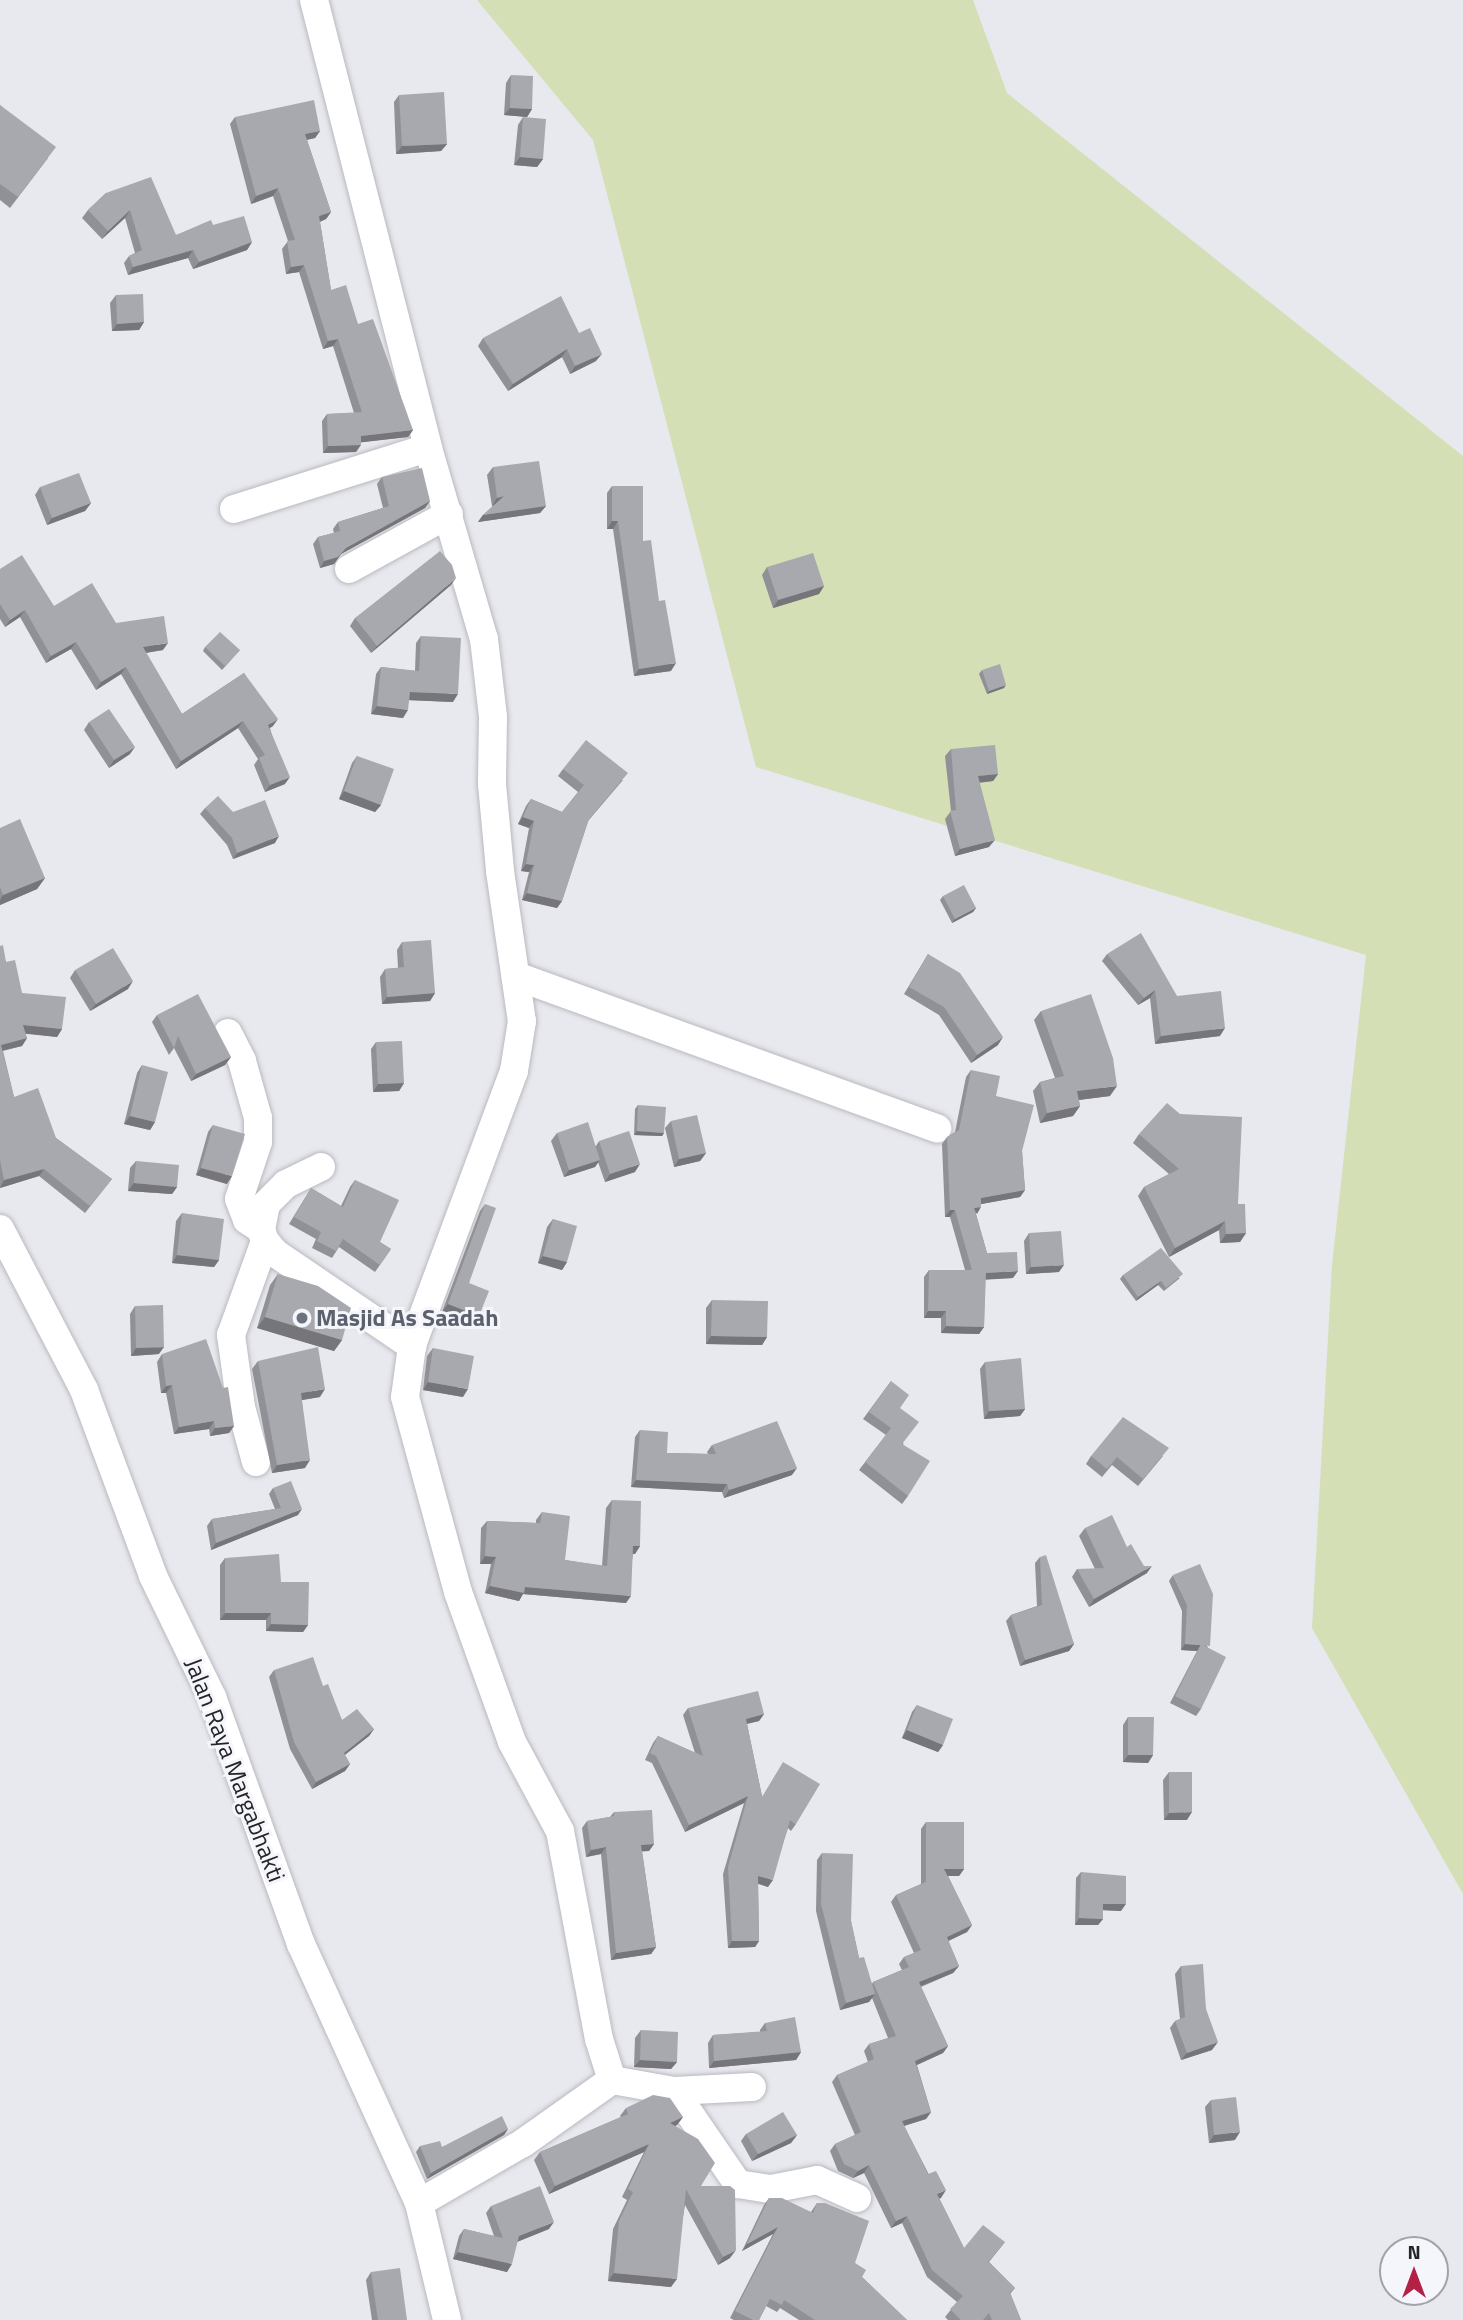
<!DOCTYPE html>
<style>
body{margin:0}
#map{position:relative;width:1463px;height:2320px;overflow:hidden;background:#e8e8ef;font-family:"Titillium Web",sans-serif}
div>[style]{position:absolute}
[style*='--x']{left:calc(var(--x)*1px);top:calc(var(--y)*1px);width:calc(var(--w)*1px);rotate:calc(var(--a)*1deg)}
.green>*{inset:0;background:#d5dfb6}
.roads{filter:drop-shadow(0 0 2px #b9b9bf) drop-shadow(0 0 2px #b9b9bf)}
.minor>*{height:28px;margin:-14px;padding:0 14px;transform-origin:14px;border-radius:14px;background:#fff}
.wall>*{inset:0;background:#909196}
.shaded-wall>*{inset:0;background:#76767a}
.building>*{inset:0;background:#a8a9af}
.dots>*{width:19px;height:19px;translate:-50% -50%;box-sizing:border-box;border:4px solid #f5f5fc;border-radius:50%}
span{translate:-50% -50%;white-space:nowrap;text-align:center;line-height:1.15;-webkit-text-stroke:6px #f5f5fc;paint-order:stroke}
.worship-label{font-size:24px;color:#5b616d;font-weight:700}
.left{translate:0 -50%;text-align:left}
.street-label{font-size:24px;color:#252528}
.north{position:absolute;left:1379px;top:2236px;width:70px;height:70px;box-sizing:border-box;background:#f5f5fc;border:2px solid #a2a2a7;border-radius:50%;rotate:0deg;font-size:19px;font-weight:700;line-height:28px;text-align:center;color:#252528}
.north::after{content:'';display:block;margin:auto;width:24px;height:32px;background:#b32147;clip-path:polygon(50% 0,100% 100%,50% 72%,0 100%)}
</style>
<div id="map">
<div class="green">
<i style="clip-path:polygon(477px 0,973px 0,1007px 93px,1463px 456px,1463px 1894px,1312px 1628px,1332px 1265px,1366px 955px,756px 767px,593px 140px)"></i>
</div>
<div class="roads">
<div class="minor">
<i style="--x:314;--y:0;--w:462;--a:75.7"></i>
<i style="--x:428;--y:448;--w:199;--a:73.7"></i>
<i style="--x:484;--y:639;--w:79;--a:83.4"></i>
<i style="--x:493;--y:717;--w:67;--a:90.9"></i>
<i style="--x:492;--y:784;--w:87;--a:84.7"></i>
<i style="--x:500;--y:871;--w:152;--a:81.7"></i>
<i style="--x:522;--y:1021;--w:51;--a:99.1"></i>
<i style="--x:514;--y:1071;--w:293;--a:110.4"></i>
<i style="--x:412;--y:1346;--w:51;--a:97.8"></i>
<i style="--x:405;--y:1397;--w:202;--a:74.8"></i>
<i style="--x:458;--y:1592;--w:159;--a:70.2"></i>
<i style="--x:512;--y:1742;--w:101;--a:61.7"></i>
<i style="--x:560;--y:1831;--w:212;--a:79.4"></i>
<i style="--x:599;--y:2039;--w:43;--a:72.4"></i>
<i style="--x:612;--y:2080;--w:109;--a:144.7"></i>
<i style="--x:523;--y:2143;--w:120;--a:150"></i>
<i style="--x:234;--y:509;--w:203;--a:-17.5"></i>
<i style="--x:349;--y:569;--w:114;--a:-28.8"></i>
<i style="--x:516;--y:976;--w:448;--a:19.9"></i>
<i style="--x:228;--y:1033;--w:31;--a:63"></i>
<i style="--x:242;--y:1061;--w:59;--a:74.3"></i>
<i style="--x:258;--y:1118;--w:24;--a:90"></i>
<i style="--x:258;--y:1142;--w:60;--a:108.4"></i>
<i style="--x:239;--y:1199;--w:22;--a:69"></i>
<i style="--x:247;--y:1220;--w:17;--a:33"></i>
<i style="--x:321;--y:1167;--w:39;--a:154"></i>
<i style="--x:286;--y:1184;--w:28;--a:135"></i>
<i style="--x:266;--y:1204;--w:25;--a:101"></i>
<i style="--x:261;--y:1229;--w:13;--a:72"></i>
<i style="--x:265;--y:1241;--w:16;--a:50"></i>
<i style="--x:275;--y:1253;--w:166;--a:34.2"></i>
<i style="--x:0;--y:1229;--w:182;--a:62.4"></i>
<i style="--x:84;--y:1390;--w:198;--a:69.6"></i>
<i style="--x:153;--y:1576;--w:135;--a:64"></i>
<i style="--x:212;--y:1697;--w:263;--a:70.2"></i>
<i style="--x:301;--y:1944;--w:285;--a:65.5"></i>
<i style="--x:419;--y:2203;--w:120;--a:76.5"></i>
<i style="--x:256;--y:1462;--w:57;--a:-105.3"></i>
<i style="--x:241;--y:1407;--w:73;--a:-97.9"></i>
<i style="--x:231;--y:1335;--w:100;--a:-70.1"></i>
<i style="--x:612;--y:2080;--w:63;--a:10.1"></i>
<i style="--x:674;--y:2091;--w:78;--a:-2.9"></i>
<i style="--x:674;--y:2091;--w:113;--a:55.5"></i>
<i style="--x:738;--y:2184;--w:33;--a:9"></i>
<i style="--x:771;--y:2189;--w:47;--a:-11.1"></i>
<i style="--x:817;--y:2180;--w:44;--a:24.2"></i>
</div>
</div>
<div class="wall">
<i style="clip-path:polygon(511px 75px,532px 109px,527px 117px,504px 115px,506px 83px)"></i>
<i style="clip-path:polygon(399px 95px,447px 144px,441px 151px,396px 154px,394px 102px)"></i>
<i style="clip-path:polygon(0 105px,48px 158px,10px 208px,0 200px)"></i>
<i style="clip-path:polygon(235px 117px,320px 131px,315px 138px,307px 140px,331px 212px,326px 219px,320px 222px,331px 290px,358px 324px,413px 430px,408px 437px,361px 442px,356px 452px,323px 453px,322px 421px,327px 414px,354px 413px,333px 346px,323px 349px,299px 272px,286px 274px,282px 249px,288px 241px,273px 196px,251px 204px,230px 124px)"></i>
<i style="clip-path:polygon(523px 117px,543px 159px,537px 167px,514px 165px,518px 125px)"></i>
<i style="clip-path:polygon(106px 193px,176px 235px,213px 225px,252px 242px,247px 250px,193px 269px,188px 258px,128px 275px,124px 263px,129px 256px,135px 253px,125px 218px,102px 239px,82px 218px,88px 210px)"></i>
<i style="clip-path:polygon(116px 295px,144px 322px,139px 330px,112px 331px,110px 303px)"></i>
<i style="clip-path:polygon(579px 333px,596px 361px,570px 374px,562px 357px,508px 391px,478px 346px,483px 338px)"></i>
<i style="clip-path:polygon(493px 467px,546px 506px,540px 513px,478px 522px,483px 515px,494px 505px,492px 506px,487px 475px)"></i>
<i style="clip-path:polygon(382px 477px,430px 501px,425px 508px,341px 554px,334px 564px,320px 568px,313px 544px,318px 537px,334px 533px,333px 529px,338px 522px,383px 508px,377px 484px)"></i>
<i style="clip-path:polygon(612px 486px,643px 541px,671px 671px,634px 676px,613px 529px,607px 529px,607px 493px)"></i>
<i style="clip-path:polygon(40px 487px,91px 503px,85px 511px,47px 525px,35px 495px)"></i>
<i style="clip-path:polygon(767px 567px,824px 586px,819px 594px,773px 608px,762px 575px)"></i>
<i style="clip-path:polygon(0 569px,54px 606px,116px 623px,163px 650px,146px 653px,182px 714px,244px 673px,273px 726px,270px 728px,285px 784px,265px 792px,254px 765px,258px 759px,238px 728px,176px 769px,121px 674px,96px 690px,71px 649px,46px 663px,20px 617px,5px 627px,0 619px)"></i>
<i style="clip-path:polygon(451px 585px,371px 653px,350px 626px,355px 618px)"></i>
<i style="clip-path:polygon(421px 636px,453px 702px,409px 700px,403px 718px,371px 714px,376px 674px,381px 667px,415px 671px,416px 643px)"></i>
<i style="clip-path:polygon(205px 647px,240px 650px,222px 670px,203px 651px)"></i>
<i style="clip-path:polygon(982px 670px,1004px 688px,987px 694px,979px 674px)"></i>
<i style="clip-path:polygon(89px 722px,130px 754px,109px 768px,84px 730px)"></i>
<i style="clip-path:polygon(951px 749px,998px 774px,993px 781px,979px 783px,989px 847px,955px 856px,945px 819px,951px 811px,945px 756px)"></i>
<i style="clip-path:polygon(357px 756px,381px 805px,375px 812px,339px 799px,352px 763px)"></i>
<i style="clip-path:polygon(563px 769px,623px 780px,588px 821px,562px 901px,557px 908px,522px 900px,529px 872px,521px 871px,529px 828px,518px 824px,526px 806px,531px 799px,562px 812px,578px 792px,558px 776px)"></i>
<i style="clip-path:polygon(205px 808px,233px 812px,275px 843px,233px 859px,227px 845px,200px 814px)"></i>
<i style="clip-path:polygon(0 828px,45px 878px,37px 889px,0 905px)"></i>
<i style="clip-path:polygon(943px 896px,976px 908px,973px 912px,952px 923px,940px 900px)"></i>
<i style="clip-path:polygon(402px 942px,435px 993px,430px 1001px,382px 1004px,380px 977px,385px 969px,398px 968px,397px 950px)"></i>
<i style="clip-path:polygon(0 946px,6px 962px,22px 993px,62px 1029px,57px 1037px,25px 1033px,27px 1038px,22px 1046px,3px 1051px,14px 1097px,56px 1138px,112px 1179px,85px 1213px,39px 1176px,0 1188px)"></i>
<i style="clip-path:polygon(928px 954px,998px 1045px,971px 1063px,939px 1015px,904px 994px)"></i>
<i style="clip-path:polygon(1107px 954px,1177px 996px,1220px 1036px,1155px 1044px,1150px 998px,1138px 1005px,1102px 961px)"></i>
<i style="clip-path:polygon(75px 970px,128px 989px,90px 1011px,70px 978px)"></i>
<i style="clip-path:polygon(1041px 1011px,1110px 1096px,1079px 1100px,1080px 1106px,1073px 1116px,1040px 1123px,1033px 1091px,1040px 1082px,1055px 1078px,1034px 1020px)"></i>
<i style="clip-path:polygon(157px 1015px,231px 1057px,225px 1065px,191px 1081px,174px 1048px,169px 1055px,152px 1022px)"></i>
<i style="clip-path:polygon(376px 1042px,404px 1083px,399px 1091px,373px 1092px,371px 1049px)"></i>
<i style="clip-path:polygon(142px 1065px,155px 1122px,150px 1130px,124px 1124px,137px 1073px)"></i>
<i style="clip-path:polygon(971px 1070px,996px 1096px,1022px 1151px,1025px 1190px,1020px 1197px,981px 1204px,976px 1214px,987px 1253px,1013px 1278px,985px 1279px,984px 1327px,979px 1334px,941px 1333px,941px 1318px,924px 1318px,924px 1277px,929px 1270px,965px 1270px,950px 1217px,945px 1217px,942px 1144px,947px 1137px,955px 1132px,966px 1077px)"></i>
<i style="clip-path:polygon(638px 1105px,664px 1133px,662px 1136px,634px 1135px,635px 1109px)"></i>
<i style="clip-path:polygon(671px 1121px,706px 1153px,700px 1161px,674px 1167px,665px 1128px)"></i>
<i style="clip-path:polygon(213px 1125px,227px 1184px,196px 1175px,208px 1132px)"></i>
<i style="clip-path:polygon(557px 1133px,596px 1146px,599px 1141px,635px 1172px,605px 1182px,598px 1162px,595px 1167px,564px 1177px,551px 1141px)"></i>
<i style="clip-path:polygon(1139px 1134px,1238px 1204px,1246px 1233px,1240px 1242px,1220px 1243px,1219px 1230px,1169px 1257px,1138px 1196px,1144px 1187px,1169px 1174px,1133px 1143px)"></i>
<i style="clip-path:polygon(136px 1161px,177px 1187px,172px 1194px,128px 1191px,130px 1168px)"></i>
<i style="clip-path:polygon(355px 1180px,380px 1242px,391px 1249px,375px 1272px,339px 1247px,332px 1258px,312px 1248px,316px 1239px,289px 1224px,311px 1188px,341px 1206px,350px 1187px)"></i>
<i style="clip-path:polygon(485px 1204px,469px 1283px,473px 1324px,442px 1312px,480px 1211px)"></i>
<i style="clip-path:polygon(182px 1213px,219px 1260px,214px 1267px,172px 1263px,176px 1221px)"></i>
<i style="clip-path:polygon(553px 1219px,567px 1262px,562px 1270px,538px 1263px,547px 1227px)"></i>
<i style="clip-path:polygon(1029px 1233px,1059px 1272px,1026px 1274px,1024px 1241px)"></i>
<i style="clip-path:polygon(278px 1274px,342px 1340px,334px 1351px,257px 1328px,270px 1285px)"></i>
<i style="clip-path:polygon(1123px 1275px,1180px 1278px,1164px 1291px,1158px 1285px,1136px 1301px,1120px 1279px)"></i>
<i style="clip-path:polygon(712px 1300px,767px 1337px,762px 1345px,706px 1344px,706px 1308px)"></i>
<i style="clip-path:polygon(135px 1306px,159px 1354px,131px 1356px,130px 1314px)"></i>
<i style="clip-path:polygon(433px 1348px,463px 1397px,423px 1390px,427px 1356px)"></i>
<i style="clip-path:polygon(162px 1354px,234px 1426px,229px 1433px,210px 1436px,209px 1429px,174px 1434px,166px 1393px,161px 1393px,157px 1362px)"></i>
<i style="clip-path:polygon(258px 1361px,320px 1397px,302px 1400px,305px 1468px,272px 1473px,252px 1369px)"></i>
<i style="clip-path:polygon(985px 1362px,1025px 1409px,1020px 1416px,984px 1419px,980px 1369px)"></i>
<i style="clip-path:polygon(891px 1381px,900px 1408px,908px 1496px,902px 1504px,859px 1470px,886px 1435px,863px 1419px)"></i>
<i style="clip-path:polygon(640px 1430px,667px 1453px,708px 1454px,707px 1452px,712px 1445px,792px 1475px,724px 1498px,722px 1492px,631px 1487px,635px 1437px)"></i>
<i style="clip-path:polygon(1091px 1456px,1163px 1456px,1138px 1486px,1112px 1465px,1102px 1477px,1086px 1464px)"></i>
<i style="clip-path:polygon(273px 1488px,298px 1515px,211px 1550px,207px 1526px,212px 1519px,275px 1509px,269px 1494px)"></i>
<i style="clip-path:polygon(612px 1500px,640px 1546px,635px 1554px,633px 1554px,626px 1603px,523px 1594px,519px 1601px,485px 1593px,491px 1564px,480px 1564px,481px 1528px,487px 1521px,536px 1523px,536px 1520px,542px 1512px,565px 1560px,602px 1566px,606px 1508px)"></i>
<i style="clip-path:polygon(1085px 1528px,1127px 1547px,1147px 1573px,1089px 1607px,1072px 1577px,1077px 1569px,1095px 1569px,1079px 1536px)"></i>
<i style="clip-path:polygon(1040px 1557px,1074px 1644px,1069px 1651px,1020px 1666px,1006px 1621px,1011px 1615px,1037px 1606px,1035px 1563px)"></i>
<i style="clip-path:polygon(225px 1558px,308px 1625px,303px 1632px,266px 1631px,266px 1620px,220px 1620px,220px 1565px)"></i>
<i style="clip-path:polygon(1173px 1575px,1208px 1648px,1201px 1709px,1196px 1716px,1170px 1703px,1197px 1651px,1181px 1650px,1182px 1611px,1169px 1581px)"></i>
<i style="clip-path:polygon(274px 1670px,323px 1686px,342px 1720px,374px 1729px,369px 1736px,345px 1755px,350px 1764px,345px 1771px,312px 1789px,290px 1749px,269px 1677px)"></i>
<i style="clip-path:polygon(917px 1705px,943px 1745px,938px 1752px,902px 1738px,912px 1712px)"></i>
<i style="clip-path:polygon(688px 1708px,764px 1714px,759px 1721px,747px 1724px,762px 1796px,796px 1824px,791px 1831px,788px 1828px,768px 1887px,758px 1884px,759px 1941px,755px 1947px,728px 1948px,723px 1874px,744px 1803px,685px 1832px,652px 1763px,645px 1760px,653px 1743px,658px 1736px,695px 1753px,683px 1715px)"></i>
<i style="clip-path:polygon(1128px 1717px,1153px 1755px,1148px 1763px,1123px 1762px,1123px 1725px)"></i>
<i style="clip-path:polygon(1169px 1772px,1187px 1820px,1164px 1820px,1163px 1780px)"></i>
<i style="clip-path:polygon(614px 1812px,654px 1844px,649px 1851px,642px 1851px,656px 1947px,651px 1954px,611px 1960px,601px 1854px,586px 1857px,582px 1828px,587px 1821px,610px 1817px)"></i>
<i style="clip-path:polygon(926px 1822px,964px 1869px,959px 1876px,948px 1876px,972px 1925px,967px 1932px,948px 1941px,959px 1966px,953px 1973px,921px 1987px,948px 2046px,943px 2053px,917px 2065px,931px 2112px,926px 2119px,904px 2126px,941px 2198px,939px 2198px,964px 2248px,1005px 2242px,989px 2262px,1015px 2288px,1010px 2294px,1021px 2320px,948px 2320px,945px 2317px,957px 2302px,927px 2277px,902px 2223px,891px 2228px,864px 2173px,853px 2178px,838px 2171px,830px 2151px,835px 2144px,855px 2135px,832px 2082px,837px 2075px,868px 2062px,864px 2051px,869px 2044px,888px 2038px,872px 1998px,869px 2002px,840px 2010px,816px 1911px,817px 1860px,822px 1853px,851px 1921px,859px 1958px,872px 1984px,873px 1982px,902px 1970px,899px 1964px,904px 1957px,914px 1953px,891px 1902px,896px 1895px,921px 1884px,921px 1829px)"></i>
<i style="clip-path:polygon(1081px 1872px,1121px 1911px,1103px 1910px,1103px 1919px,1098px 1925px,1075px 1925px,1076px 1878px)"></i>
<i style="clip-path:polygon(1181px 1966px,1206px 2009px,1212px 2050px,1181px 2060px,1170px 2028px,1175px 2021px,1180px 2019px,1175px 1974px)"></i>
<i style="clip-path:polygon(765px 2023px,801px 2052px,796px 2060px,709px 2068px,708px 2043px,713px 2035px,760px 2032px,760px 2030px)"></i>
<i style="clip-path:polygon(641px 2030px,677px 2062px,671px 2069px,634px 2067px,635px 2038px)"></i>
<i style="clip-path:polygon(1211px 2100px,1235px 2140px,1209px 2143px,1205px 2107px)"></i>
<i style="clip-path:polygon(626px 2108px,683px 2117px,677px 2125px,675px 2126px,701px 2186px,730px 2258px,718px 2265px,685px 2205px,671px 2287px,608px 2281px,613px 2229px,627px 2200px,622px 2197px,644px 2152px,549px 2194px,534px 2160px,540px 2152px,621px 2117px,620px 2116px)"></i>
<i style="clip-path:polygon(508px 2129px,504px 2135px,427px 2179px,416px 2152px,420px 2146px,442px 2147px)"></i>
<i style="clip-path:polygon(746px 2134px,797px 2135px,791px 2143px,752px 2161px,741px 2141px)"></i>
<i style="clip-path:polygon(769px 2198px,811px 2212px,817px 2203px,855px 2263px,862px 2277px,907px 2320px,799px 2320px,780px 2308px,777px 2312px,766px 2306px,759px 2320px,734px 2320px,730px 2318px,773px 2234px,742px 2251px,764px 2205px)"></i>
<i style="clip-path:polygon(491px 2206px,549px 2229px,517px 2242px,507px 2272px,453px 2259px,459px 2236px,464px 2229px,494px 2236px,486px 2213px)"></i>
<i style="clip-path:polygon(371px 2272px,407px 2320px,372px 2320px,366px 2280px)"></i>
</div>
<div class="shaded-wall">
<i style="clip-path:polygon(510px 108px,532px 109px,527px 117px,504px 115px)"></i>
<i style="clip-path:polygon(320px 131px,315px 138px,300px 141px,305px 134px)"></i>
<i style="clip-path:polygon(447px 144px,441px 151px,396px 154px,402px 146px)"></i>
<i style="clip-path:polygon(520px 157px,543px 159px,537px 167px,514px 165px)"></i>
<i style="clip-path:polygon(278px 188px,273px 196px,251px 204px,256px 196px)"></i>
<i style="clip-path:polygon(130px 210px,125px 218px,102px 239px,108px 231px)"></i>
<i style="clip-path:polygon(331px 212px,326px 219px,314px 224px,319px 216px)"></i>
<i style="clip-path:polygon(252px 242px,247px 250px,193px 269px,199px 262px)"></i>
<i style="clip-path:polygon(193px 250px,188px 258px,128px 275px,133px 267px)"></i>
<i style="clip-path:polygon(304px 265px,299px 272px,286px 274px,291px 267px)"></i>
<i style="clip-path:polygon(144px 322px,139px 330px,112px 331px,117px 324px)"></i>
<i style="clip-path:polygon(338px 339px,333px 346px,323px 349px,328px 341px)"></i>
<i style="clip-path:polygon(567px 349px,562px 357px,508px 391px,513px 384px)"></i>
<i style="clip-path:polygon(602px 354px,596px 361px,570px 374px,575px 366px)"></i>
<i style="clip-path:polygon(413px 430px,408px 437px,356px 443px,361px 436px)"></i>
<i style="clip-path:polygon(361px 445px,356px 452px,323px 453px,328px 446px)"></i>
<i style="clip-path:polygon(504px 496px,499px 504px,492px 506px,497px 498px)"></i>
<i style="clip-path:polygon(430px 501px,425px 508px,341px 554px,334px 564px,320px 568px,324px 561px,346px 548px)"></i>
<i style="clip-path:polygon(91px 503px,85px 511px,47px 525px,52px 518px)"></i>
<i style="clip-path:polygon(546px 506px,540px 513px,478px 522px,483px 515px)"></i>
<i style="clip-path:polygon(612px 521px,618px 521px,613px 529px,607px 529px)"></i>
<i style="clip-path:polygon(456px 578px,451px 585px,371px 653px,377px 646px)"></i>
<i style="clip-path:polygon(824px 586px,819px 594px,773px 608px,778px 600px)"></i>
<i style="clip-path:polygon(25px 610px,20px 617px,5px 627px,10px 620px)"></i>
<i style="clip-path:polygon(76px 642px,71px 649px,46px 663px,51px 656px)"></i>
<i style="clip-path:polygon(168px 643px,163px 650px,138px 654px,143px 647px)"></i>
<i style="clip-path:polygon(676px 663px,671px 671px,634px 676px,639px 669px)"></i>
<i style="clip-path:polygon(126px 667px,121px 674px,96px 690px,101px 682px)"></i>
<i style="clip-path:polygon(1006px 685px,1004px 688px,987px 694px,989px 691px)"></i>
<i style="clip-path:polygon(410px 692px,458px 694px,453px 702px,405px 700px)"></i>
<i style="clip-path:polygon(377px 706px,408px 710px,403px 718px,371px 714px)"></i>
<i style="clip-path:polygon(278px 719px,273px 726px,263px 732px,268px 725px)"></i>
<i style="clip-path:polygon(243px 721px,238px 728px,176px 769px,181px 761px)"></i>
<i style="clip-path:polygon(135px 747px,130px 754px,109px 768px,114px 760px)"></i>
<i style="clip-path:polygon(998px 774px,993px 781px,972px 783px,978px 776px)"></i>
<i style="clip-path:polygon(290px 777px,285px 784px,265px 792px,270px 785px)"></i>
<i style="clip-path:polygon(344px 791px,381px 805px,375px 812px,339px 799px)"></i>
<i style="clip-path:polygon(523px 817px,534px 821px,529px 828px,518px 824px)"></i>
<i style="clip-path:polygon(279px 836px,275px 843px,233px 859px,237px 853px)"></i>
<i style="clip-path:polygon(995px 840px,989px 847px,955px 856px,960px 849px)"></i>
<i style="clip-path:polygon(526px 864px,534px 865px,529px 872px,521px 871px)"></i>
<i style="clip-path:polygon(45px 878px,37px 889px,0 905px,0 900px,3px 895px)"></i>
<i style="clip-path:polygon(527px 893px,562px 901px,557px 908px,522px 900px)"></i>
<i style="clip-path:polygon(976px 908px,973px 912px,952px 923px,955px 919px)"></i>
<i style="clip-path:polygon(133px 981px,128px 989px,90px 1011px,96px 1004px)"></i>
<i style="clip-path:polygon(1155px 990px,1150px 998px,1138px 1005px,1144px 998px)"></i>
<i style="clip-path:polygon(435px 993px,430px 1001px,382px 1004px,387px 997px)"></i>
<i style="clip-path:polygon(23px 1025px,62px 1029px,57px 1037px,18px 1033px)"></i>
<i style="clip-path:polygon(1225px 1028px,1220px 1036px,1155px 1044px,1161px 1036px)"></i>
<i style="clip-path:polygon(1003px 1037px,998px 1045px,971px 1063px,977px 1055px)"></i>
<i style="clip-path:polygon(27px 1038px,22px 1046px,0 1051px,1px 1045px)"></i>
<i style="clip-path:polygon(231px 1057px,225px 1065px,191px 1081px,196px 1074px)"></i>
<i style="clip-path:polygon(404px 1083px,399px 1091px,373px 1092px,378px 1084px)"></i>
<i style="clip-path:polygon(1117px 1086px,1110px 1096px,1070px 1101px,1077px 1091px)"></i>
<i style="clip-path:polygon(1080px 1106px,1073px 1116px,1040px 1123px,1047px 1113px)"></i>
<i style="clip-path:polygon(130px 1116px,155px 1122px,150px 1130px,124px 1124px)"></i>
<i style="clip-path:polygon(637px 1131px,664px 1133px,662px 1136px,634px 1135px)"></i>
<i style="clip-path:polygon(706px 1153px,700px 1161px,674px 1167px,679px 1159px)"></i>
<i style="clip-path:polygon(600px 1160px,595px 1167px,564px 1177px,569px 1170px)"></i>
<i style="clip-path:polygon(640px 1164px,635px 1172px,605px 1182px,610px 1174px)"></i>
<i style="clip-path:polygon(201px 1168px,232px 1176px,227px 1184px,196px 1175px)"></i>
<i style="clip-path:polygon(44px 1169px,39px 1176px,0 1188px,4px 1180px)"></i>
<i style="clip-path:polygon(134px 1183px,177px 1187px,172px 1194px,128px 1191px)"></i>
<i style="clip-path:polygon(1025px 1190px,1020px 1197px,976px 1205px,981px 1198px)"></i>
<i style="clip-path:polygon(981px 1207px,977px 1214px,974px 1208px)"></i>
<i style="clip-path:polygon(950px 1210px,955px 1210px,950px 1217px,945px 1217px)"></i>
<i style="clip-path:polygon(1225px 1221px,1219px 1230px,1169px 1257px,1175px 1248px)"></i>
<i style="clip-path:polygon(1246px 1233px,1240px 1242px,1220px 1243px,1226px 1234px)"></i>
<i style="clip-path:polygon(177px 1255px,219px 1260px,214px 1267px,172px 1263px)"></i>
<i style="clip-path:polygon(543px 1256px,567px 1262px,562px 1270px,538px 1263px)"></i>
<i style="clip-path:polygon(1064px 1265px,1059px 1272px,1026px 1274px,1031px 1267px)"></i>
<i style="clip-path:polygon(1018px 1271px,1013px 1278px,981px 1280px,986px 1273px)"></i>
<i style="clip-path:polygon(1161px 1281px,1158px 1285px,1136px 1301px,1138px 1297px)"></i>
<i style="clip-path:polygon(448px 1304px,479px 1316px,473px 1324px,442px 1312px)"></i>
<i style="clip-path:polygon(928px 1311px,946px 1311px,941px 1318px,924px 1318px)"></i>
<i style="clip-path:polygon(265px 1317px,342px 1340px,334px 1351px,257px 1328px)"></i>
<i style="clip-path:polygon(946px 1326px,984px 1327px,979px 1334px,941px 1333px)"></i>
<i style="clip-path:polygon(711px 1336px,767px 1337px,762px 1345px,706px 1344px)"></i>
<i style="clip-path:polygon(164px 1347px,159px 1354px,131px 1356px,136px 1348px)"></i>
<i style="clip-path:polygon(428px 1382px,468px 1389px,463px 1397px,423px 1390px)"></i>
<i style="clip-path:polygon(172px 1385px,166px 1393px,161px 1393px,166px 1386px)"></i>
<i style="clip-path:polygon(325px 1389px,320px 1397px,296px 1401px,301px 1393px)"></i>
<i style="clip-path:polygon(1025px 1409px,1020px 1416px,984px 1419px,989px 1411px)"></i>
<i style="clip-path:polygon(214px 1421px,209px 1429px,174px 1434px,179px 1427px)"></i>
<i style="clip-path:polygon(234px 1426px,229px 1433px,210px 1436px,215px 1428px)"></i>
<i style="clip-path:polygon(310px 1460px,305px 1468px,272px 1473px,277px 1465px)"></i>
<i style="clip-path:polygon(797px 1468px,792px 1475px,724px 1498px,729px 1490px)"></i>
<i style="clip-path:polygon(636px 1480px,727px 1484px,722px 1492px,631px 1487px)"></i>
<i style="clip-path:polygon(302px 1509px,298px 1515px,211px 1550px,216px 1543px)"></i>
<i style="clip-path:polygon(633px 1546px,640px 1546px,635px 1554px,628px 1553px)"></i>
<i style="clip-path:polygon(485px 1556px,496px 1557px,491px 1564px,480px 1564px)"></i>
<i style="clip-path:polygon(1152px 1566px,1147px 1573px,1089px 1607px,1094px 1599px)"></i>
<i style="clip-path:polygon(490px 1586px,525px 1587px,631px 1596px,626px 1603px,523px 1594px,519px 1601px,485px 1593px)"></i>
<i style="clip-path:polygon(225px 1613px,271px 1613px,266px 1620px,220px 1620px)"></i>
<i style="clip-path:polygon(271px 1624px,308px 1625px,303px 1632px,266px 1631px)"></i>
<i style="clip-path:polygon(1074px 1644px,1069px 1651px,1020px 1666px,1025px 1660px)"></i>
<i style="clip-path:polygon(1185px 1644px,1201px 1645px,1197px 1651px,1181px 1650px)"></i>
<i style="clip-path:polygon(764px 1714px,759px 1721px,741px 1725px,746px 1719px)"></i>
<i style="clip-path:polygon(374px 1729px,369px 1736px,339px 1759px,344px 1753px)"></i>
<i style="clip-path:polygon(907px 1730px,943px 1745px,938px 1752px,902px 1738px)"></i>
<i style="clip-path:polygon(1128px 1755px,1153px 1755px,1148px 1763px,1123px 1762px)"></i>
<i style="clip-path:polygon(350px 1764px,345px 1771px,312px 1789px,316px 1782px)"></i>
<i style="clip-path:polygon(748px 1796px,744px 1803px,685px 1832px,689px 1825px)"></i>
<i style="clip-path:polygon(1192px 1812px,1187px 1820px,1164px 1820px,1169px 1813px)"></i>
<i style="clip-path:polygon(654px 1844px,649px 1851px,636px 1852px,641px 1845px)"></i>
<i style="clip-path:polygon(606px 1847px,601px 1854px,586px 1857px,591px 1850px)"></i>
<i style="clip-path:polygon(944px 1869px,964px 1869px,959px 1876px,939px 1876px)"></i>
<i style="clip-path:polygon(758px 1876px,773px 1880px,768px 1887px,754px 1882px)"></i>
<i style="clip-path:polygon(1103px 1904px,1126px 1904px,1121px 1911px,1099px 1910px)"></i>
<i style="clip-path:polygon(1079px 1918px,1103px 1919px,1098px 1925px,1075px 1925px)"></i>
<i style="clip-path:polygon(972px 1925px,967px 1932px,942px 1944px,947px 1937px)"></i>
<i style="clip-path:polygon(732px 1941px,759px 1941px,755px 1947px,728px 1948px)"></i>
<i style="clip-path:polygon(656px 1947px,651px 1954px,611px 1960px,616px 1953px)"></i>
<i style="clip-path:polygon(959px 1966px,953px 1973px,913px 1989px,919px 1982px)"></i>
<i style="clip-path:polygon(875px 1994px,869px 2002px,840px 2010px,846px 2003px)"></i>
<i style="clip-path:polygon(1218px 2042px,1212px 2050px,1181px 2060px,1187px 2053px)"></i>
<i style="clip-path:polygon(948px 2046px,943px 2053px,910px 2068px,915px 2061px)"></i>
<i style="clip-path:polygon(801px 2052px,796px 2060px,709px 2068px,714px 2061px)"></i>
<i style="clip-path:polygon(640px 2060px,677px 2062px,671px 2069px,634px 2067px)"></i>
<i style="clip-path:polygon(931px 2112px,926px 2119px,897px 2128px,902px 2121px)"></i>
<i style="clip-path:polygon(683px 2117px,677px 2125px,664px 2131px,670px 2123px)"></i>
<i style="clip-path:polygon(508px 2129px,504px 2135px,427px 2179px,431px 2173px)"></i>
<i style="clip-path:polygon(1240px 2132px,1235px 2140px,1209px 2143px,1214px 2135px)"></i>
<i style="clip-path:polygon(797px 2135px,791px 2143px,752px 2161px,758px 2154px)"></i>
<i style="clip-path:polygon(649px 2144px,644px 2152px,549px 2194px,555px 2186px)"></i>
<i style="clip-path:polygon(869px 2165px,864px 2173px,853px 2178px,858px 2171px)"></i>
<i style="clip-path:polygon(946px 2190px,941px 2198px,932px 2202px,937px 2194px)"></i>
<i style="clip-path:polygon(907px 2216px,902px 2223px,891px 2228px,896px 2221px)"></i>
<i style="clip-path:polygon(554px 2222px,549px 2229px,514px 2243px,519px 2236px)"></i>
<i style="clip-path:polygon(778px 2227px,773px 2234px,742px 2251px,747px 2244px)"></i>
<i style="clip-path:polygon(736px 2250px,730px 2258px,718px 2265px,723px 2257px)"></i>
<i style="clip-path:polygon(458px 2252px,512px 2264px,507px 2272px,453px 2259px)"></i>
<i style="clip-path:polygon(614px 2273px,677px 2279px,671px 2287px,608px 2281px)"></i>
</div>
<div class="building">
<i style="clip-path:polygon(511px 75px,533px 76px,532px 109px,510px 108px)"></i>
<i style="clip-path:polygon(444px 92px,447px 144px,402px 146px,399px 95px)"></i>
<i style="clip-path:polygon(314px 100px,320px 131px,305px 134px,331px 212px,319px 216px,331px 290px,346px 285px,358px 324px,373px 319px,413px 430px,361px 436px,361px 445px,328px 446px,327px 414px,362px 412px,338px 339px,328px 341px,304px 265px,291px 267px,287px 241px,295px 240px,278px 188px,256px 196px,235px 117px)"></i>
<i style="clip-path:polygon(0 105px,56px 147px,18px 197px,0 184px)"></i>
<i style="clip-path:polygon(523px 117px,546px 119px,543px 159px,520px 157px)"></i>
<i style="clip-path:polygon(151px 177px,176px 235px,211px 220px,213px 225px,244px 216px,252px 242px,199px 262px,193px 250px,133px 267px,129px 256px,142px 250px,130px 210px,108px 231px,88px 210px,106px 193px)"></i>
<i style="clip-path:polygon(143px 294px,144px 322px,117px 324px,116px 295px)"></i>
<i style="clip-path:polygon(561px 296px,579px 333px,590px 328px,602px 354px,575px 366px,567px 349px,513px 384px,483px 338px)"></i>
<i style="clip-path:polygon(539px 461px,546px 506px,483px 515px,504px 496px,497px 498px,493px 467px)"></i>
<i style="clip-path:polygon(422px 468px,430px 501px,346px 548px,338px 557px,324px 561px,318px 537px,340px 531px,338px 522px,389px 506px,382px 477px)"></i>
<i style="clip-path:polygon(79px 473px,91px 503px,52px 518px,40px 487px)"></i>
<i style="clip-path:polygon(612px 486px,643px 486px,643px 541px,651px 540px,659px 601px,665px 600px,676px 663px,639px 669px,618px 521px,612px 521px)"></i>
<i style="clip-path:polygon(440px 551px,452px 565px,456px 578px,377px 646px,355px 618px)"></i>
<i style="clip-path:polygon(813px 553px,824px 586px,778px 600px,767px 567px)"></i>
<i style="clip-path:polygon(22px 555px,54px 606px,92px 583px,116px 623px,164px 616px,168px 643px,143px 647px,182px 714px,244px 673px,278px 719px,268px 725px,290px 777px,270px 785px,259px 758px,265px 755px,243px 721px,181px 761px,126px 667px,101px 682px,76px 642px,51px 656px,25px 610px,10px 620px,0 604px,0 569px)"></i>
<i style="clip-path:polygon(220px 632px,240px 650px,225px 666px,205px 647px)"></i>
<i style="clip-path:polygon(421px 636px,461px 638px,458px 694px,410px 692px,408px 710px,377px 706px,381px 667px,419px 671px)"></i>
<i style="clip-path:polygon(1000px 664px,1006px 685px,989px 691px,982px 670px)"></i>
<i style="clip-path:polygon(109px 709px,135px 747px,114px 760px,89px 722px)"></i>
<i style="clip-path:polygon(586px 740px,628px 773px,589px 819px,562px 901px,527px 893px,534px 865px,526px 864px,534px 821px,523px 817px,531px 799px,562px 812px,584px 785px,563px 769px)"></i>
<i style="clip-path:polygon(995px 745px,998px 774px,978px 776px,995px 840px,960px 849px,950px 811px,956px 810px,951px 749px)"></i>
<i style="clip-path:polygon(357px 756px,394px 769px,381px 805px,344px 791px)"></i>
<i style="clip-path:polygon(218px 796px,233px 812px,265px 800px,279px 836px,237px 853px,232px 838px,205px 808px)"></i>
<i style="clip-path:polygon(20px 819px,45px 878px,3px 895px,0 887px,0 828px)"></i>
<i style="clip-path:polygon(964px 885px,976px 908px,955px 919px,943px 896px)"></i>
<i style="clip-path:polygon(1141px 933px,1177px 996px,1221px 991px,1225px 1028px,1161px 1036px,1155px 990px,1144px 998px,1107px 954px)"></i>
<i style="clip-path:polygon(431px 940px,435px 993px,387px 997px,385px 969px,404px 967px,402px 942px)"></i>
<i style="clip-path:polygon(3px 945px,6px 962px,15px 960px,22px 993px,66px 997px,62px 1029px,23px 1025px,27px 1038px,1px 1045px,14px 1097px,38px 1088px,56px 1138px,112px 1179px,90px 1206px,44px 1169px,4px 1180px,0 1160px,0 946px)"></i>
<i style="clip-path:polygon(113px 948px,133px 981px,96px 1004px,75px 970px)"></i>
<i style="clip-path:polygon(928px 954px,960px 973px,1003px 1037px,977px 1055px,944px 1007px,909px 987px)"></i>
<i style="clip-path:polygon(198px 994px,231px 1057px,196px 1074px,178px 1036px,174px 1048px,157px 1015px)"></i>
<i style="clip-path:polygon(1091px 994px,1113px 1058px,1117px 1086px,1077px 1091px,1080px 1106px,1047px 1113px,1040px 1082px,1064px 1076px,1041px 1011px)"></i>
<i style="clip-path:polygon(402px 1041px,404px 1083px,378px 1084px,376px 1042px)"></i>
<i style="clip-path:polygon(142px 1065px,168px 1072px,155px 1122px,130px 1116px)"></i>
<i style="clip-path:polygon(971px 1070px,1000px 1076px,996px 1096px,1034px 1105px,1022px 1151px,1025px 1190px,981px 1198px,981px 1207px,974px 1208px,987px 1253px,1017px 1252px,1018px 1271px,986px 1273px,984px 1327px,946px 1326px,946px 1311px,928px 1311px,929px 1270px,972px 1270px,955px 1210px,950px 1210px,947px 1137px,959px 1130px)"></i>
<i style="clip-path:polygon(1167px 1103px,1180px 1114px,1242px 1117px,1238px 1204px,1245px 1204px,1246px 1233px,1226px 1234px,1225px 1221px,1175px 1248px,1144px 1187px,1179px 1169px,1139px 1134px)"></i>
<i style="clip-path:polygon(638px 1105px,666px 1107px,664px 1133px,637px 1131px)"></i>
<i style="clip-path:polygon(697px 1115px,706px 1153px,679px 1159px,671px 1121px)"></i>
<i style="clip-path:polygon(588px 1122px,600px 1160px,569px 1170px,557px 1133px)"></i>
<i style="clip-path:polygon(213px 1125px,245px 1134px,232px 1176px,201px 1168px)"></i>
<i style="clip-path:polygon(629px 1131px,640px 1164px,610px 1174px,599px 1141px)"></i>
<i style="clip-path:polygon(136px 1161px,179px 1165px,177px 1187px,134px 1183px)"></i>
<i style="clip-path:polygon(355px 1180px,399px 1200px,380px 1242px,391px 1249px,380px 1265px,343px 1239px,336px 1251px,317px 1241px,321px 1232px,294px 1217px,311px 1188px,343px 1207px)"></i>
<i style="clip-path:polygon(485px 1204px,496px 1208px,469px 1283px,489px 1291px,479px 1316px,448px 1304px)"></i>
<i style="clip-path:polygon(182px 1213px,224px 1219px,219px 1260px,177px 1255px)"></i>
<i style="clip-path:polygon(553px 1219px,577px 1226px,567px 1262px,543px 1256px)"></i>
<i style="clip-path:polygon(1061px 1231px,1064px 1265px,1031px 1267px,1029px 1233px)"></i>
<i style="clip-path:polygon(1161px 1248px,1183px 1274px,1166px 1288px,1161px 1281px,1138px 1297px,1123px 1275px)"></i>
<i style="clip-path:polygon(278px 1274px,318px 1286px,351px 1308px,342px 1340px,265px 1317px)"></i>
<i style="clip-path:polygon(712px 1300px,768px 1301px,767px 1337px,711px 1336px)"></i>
<i style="clip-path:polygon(163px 1305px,164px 1347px,136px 1348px,135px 1306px)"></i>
<i style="clip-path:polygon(206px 1339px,223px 1388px,228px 1387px,234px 1426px,215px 1428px,214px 1421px,179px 1427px,172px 1385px,166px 1386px,162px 1354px)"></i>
<i style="clip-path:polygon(318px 1347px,325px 1389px,301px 1393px,310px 1460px,277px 1465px,258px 1361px)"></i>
<i style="clip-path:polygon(433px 1348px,474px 1356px,468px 1389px,428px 1382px)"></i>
<i style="clip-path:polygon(1021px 1358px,1025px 1409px,989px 1411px,985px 1362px)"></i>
<i style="clip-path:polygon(891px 1381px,909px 1395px,900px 1408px,919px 1422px,902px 1444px,930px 1461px,908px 1496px,865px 1462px,891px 1428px,869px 1412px)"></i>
<i style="clip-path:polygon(1123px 1417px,1169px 1448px,1143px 1479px,1117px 1457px,1107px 1469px,1091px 1456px)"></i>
<i style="clip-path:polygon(777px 1421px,797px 1468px,729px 1490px,727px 1484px,636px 1480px,640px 1430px,668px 1432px,667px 1453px,716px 1454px,712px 1445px)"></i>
<i style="clip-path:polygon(291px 1481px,302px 1509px,216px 1543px,212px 1519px,281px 1508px,273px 1488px)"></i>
<i style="clip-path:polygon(612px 1500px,641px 1501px,640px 1546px,633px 1546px,631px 1596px,525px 1587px,524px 1593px,490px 1586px,496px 1557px,485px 1556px,487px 1521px,540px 1523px,542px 1512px,570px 1516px,565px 1560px,607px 1566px)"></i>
<i style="clip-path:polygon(1112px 1515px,1127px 1547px,1131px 1544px,1144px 1566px,1152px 1566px,1094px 1599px,1077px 1569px,1104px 1568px,1085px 1528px)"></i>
<i style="clip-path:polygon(279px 1554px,281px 1582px,309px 1582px,308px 1625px,271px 1624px,271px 1613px,225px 1613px,225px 1558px)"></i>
<i style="clip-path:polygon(1046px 1555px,1074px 1644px,1025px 1660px,1011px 1615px,1042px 1605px,1040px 1557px)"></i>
<i style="clip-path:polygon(1200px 1564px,1213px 1594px,1210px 1646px,1185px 1644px,1187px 1605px,1173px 1575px)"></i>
<i style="clip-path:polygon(1201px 1644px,1226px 1657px,1201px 1709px,1175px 1696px)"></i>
<i style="clip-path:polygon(313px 1657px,323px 1686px,328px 1684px,342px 1720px,357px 1709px,374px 1729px,344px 1753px,350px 1764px,316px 1782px,294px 1742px,274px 1670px)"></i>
<i style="clip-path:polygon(758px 1691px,764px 1714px,746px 1719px,762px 1797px,783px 1762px,820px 1784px,796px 1824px,790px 1820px,773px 1880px,758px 1876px,759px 1941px,732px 1941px,728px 1867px,748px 1796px,689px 1825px,656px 1756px,650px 1753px,658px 1736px,703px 1756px,688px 1708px)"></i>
<i style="clip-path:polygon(917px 1705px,953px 1719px,943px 1745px,907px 1730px)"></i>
<i style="clip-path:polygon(1128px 1717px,1154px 1717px,1153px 1755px,1128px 1755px)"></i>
<i style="clip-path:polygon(1169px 1772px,1192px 1772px,1192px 1812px,1169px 1813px)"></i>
<i style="clip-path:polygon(652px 1810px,654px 1844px,641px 1845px,656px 1947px,616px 1953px,606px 1847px,591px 1850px,587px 1821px,614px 1816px,614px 1812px)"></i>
<i style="clip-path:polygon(926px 1822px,964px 1822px,964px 1869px,944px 1869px,972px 1925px,947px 1937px,959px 1966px,919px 1982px,948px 2046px,915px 2061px,931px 2112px,902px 2121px,928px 2174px,936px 2171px,946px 2190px,937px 2194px,964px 2248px,983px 2225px,1005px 2242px,988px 2262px,1015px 2288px,1010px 2292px,1021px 2320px,992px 2320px,989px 2313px,983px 2320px,961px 2320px,950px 2309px,963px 2296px,932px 2270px,907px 2216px,896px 2221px,869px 2165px,858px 2171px,844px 2164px,835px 2144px,861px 2132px,837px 2075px,874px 2059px,869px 2044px,896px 2036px,873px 1982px,909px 1967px,904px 1957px,921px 1950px,896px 1895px,926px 1882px)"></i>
<i style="clip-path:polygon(822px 1853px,853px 1854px,851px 1921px,859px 1958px,864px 1957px,875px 1994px,846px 2003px,821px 1904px)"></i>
<i style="clip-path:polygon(1081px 1872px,1126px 1876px,1126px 1904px,1103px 1904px,1103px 1919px,1079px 1918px)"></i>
<i style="clip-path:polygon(1203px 1964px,1206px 2009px,1218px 2042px,1187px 2053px,1175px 2021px,1185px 2017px,1181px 1966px)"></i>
<i style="clip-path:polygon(795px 2017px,801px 2052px,714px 2061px,713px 2035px,767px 2031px,765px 2023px)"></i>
<i style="clip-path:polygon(641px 2030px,678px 2032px,677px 2062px,640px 2060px)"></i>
<i style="clip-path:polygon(653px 2095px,670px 2098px,683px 2117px,670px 2123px,698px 2139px,715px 2163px,701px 2186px,730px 2186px,735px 2190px,736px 2250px,723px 2257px,686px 2189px,677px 2279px,614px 2273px,619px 2221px,633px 2192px,628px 2189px,649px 2144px,555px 2186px,540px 2152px,628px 2114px,626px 2108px)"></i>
<i style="clip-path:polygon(1236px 2097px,1240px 2132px,1214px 2135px,1211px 2100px)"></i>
<i style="clip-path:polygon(783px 2112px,797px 2135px,758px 2154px,746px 2134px)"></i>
<i style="clip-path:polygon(502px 2116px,508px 2129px,431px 2173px,420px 2146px,440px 2141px,442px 2147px)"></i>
<i style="clip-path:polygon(540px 2186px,554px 2222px,519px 2236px,512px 2264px,458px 2252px,464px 2229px,503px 2238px,491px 2206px)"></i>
<i style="clip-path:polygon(769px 2198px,782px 2198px,813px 2213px,817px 2203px,825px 2203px,869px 2221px,855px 2263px,866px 2270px,862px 2277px,907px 2320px,815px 2320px,784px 2300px,782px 2305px,770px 2299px,759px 2320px,753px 2320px,735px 2311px,778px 2227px,747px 2244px)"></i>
<i style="clip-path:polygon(400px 2268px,407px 2320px,378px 2320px,371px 2272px)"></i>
</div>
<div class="dots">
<i style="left:302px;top:1318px;background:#6b7280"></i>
</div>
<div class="worship-label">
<span class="left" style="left:316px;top:1318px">Masjid As Saadah</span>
</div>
<div class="street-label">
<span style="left:235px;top:1770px;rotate:69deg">Jalan Raya Margabhakti</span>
</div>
<div class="north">N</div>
</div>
